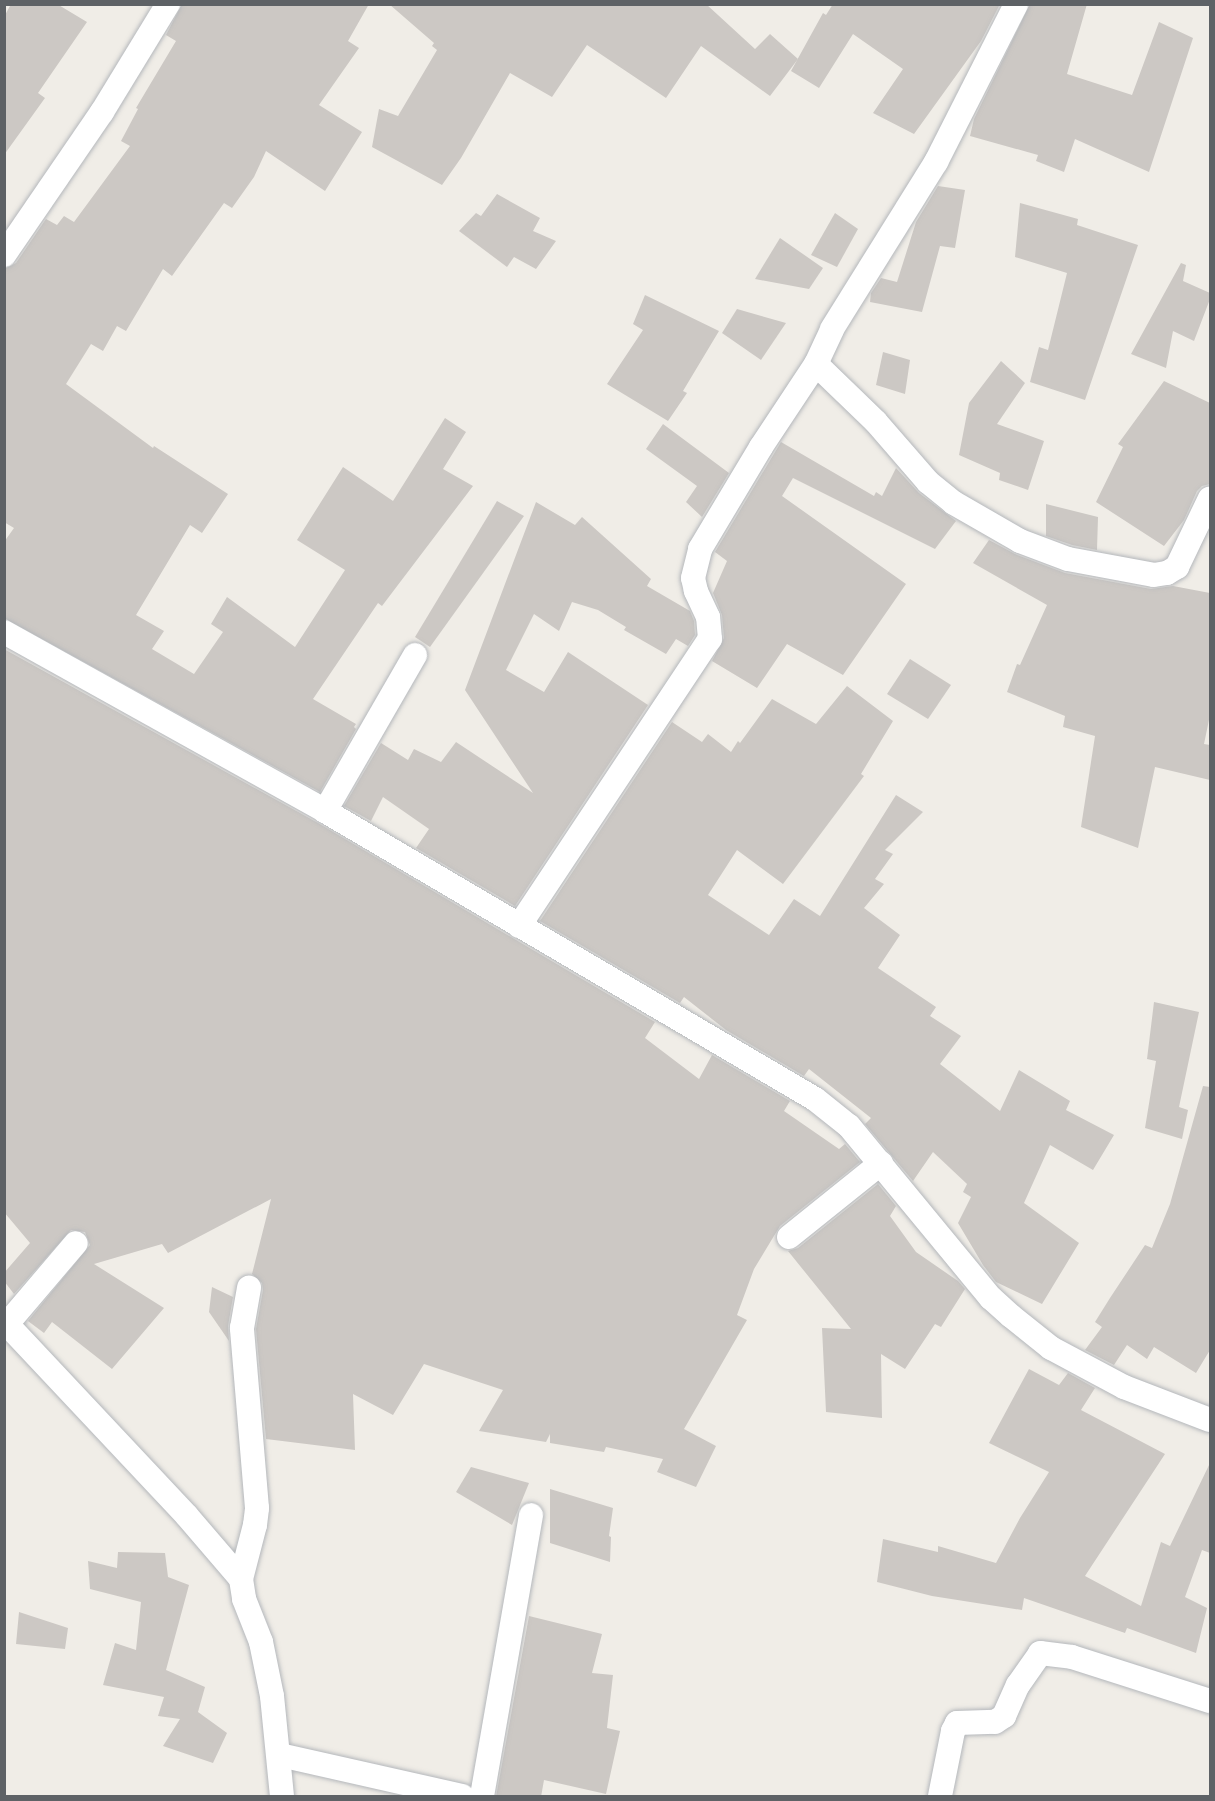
<!DOCTYPE html>
<style>
body{margin:0}
#map{position:relative;width:1215px;height:1801px;overflow:hidden;background:#f0ede7;font-family:"DM Sans",sans-serif}
div>[style]{position:absolute}
[style*='--x']{left:calc(var(--x)*1px);top:calc(var(--y)*1px);width:calc(var(--w)*1px);rotate:calc(var(--a)*1deg)}
.building>*{inset:0;background:#ccc8c4}
.roads{filter:drop-shadow(0 0 2px #b4b7bb) drop-shadow(0 0 2px #b4b7bb)}
.minor>*{height:24px;margin:-12px;padding:0 12px;transform-origin:12px;border-radius:12px;background:#fff}
span{translate:-50% -50%;white-space:nowrap;text-align:center;line-height:1.15;-webkit-text-stroke:4.5px #fff;paint-order:stroke}
.frame{position:absolute;inset:0;border:6px solid #5e6266;pointer-events:none}
</style>
<div id="map">
<div class="building">
<i style="clip-path:polygon(11px 4px,57px 4px,87px 22px,38px 93px,45px 98px,4px 155px,4px 17px)"></i>
<i style="clip-path:polygon(182px 4px,369px 4px,348px 41px,359px 48px,319px 105px,362px 132px,325px 191px,266px 151px,254px 177px,232px 208px,224px 203px,172px 276px,163px 269px,126px 331px,117px 326px,103px 351px,91px 344px,66px 384px,153px 448px,154px 446px,228px 494px,202px 533px,190px 525px,136px 615px,164px 631px,152px 649px,194px 674px,223px 632px,211px 624px,227px 597px,295px 647px,345px 570px,297px 540px,343px 467px,393px 501px,445px 418px,466px 432px,443px 469px,473px 486px,382px 606px,378px 603px,313px 699px,356px 724px,354px 727px,356px 729px,320px 792px,4px 618px,4px 542px,14px 528px,4px 522px,4px 269px,16px 263px,46px 219px,57px 225px,64px 216px,74px 222px,130px 146px,121px 141px,138px 109px,136px 108px,176px 41px,166px 35px)"></i>
<i style="clip-path:polygon(389px 4px,706px 4px,755px 49px,770px 34px,798px 59px,770px 96px,701px 46px,666px 98px,587px 45px,552px 97px,510px 73px,461px 158px,442px 185px,372px 147px,379px 109px,398px 116px,437px 50px,432px 46px,434px 43px)"></i>
<i style="clip-path:polygon(833px 4px,1000px 4px,981px 41px,914px 134px,873px 113px,903px 69px,853px 34px,819px 88px,791px 71px,823px 13px,826px 15px)"></i>
<i style="clip-path:polygon(1030px 4px,1087px 4px,1067px 74px,1132px 95px,1159px 22px,1193px 38px,1149px 172px,1075px 139px,1064px 172px,1036px 161px,1038px 155px,970px 136px,974px 119px)"></i>
<i style="clip-path:polygon(938px 186px,965px 190px,955px 248px,940px 246px,922px 312px,870px 302px,871px 293px,881px 278px,897px 282px,916px 222px)"></i>
<i style="clip-path:polygon(497px 194px,540px 218px,533px 231px,556px 241px,536px 269px,514px 257px,507px 267px,459px 231px,476px 213px,481px 216px)"></i>
<i style="clip-path:polygon(1020px 203px,1078px 219px,1077px 225px,1138px 245px,1085px 400px,1030px 382px,1039px 347px,1048px 350px,1067px 273px,1015px 257px)"></i>
<i style="clip-path:polygon(835px 213px,858px 229px,837px 267px,811px 255px)"></i>
<i style="clip-path:polygon(780px 238px,823px 268px,809px 289px,755px 279px)"></i>
<i style="clip-path:polygon(1181px 263px,1186px 265px,1183px 281px,1210px 293px,1210px 299px,1194px 341px,1173px 331px,1166px 368px,1131px 354px)"></i>
<i style="clip-path:polygon(645px 295px,719px 331px,683px 391px,687px 393px,668px 421px,607px 384px,643px 330px,633px 324px)"></i>
<i style="clip-path:polygon(737px 309px,786px 323px,761px 360px,722px 333px)"></i>
<i style="clip-path:polygon(883px 352px,910px 360px,905px 394px,876px 385px)"></i>
<i style="clip-path:polygon(1001px 361px,1025px 383px,997px 424px,1044px 441px,1028px 490px,999px 480px,1000px 473px,959px 455px,969px 403px)"></i>
<i style="clip-path:polygon(1164px 381px,1210px 403px,1210px 484px,1202px 486px,1197px 491px,1184px 520px,1164px 546px,1096px 502px,1123px 447px,1118px 444px)"></i>
<i style="clip-path:polygon(663px 424px,729px 473px,702px 517px,686px 502px,697px 486px,646px 449px)"></i>
<i style="clip-path:polygon(781px 442px,874px 496px,876px 492px,882px 496px,896px 468px,919px 493px,956px 521px,935px 549px,793px 478px,782px 496px,906px 584px,843px 675px,787px 644px,757px 688px,712px 661px,724px 638px,722px 615px,713px 593px,727px 561px,715px 552px)"></i>
<i style="clip-path:polygon(497px 501px,524px 516px,430px 647px,415px 637px)"></i>
<i style="clip-path:polygon(536px 502px,575px 525px,582px 517px,651px 579px,647px 586px,690px 611px,694px 621px,695px 635px,688px 646px,676px 639px,666px 654px,624px 630px,626px 627px,598px 610px,572px 602px,559px 631px,534px 614px,506px 670px,544px 692px,568px 652px,648px 705px,515px 906px,416px 848px,429px 829px,383px 797px,371px 821px,344px 806px,381px 743px,408px 760px,414px 749px,441px 762px,456px 742px,533px 793px,465px 690px)"></i>
<i style="clip-path:polygon(1046px 504px,1098px 517px,1097px 550px,1072px 545px,1046px 536px)"></i>
<i style="clip-path:polygon(989px 540px,1015px 554px,1065px 573px,1151px 589px,1173px 586px,1210px 593px,1210px 715px,1204px 744px,1210px 745px,1210px 780px,1155px 767px,1138px 848px,1081px 827px,1095px 736px,1063px 727px,1065px 716px,1007px 692px,1017px 664px,1020px 665px,1047px 605px,973px 563px)"></i>
<i style="clip-path:polygon(4px 649px,318px 823px,655px 1022px,645px 1038px,699px 1079px,712px 1055px,790px 1101px,784px 1111px,839px 1149px,845px 1144px,860px 1162px,780px 1226px,754px 1269px,737px 1315px,747px 1320px,684px 1429px,716px 1446px,696px 1487px,657px 1472px,663px 1459px,606px 1447px,604px 1452px,550px 1443px,550px 1434px,546px 1442px,479px 1431px,503px 1390px,424px 1364px,393px 1415px,353px 1394px,355px 1450px,266px 1439px,256px 1329px,263px 1290px,262px 1283px,252px 1274px,271px 1199px,168px 1253px,162px 1244px,94px 1264px,164px 1308px,112px 1369px,52px 1322px,44px 1333px,28px 1321px,90px 1245px,85px 1232px,71px 1230px,14px 1294px,4px 1281px,4px 1273px,30px 1243px,4px 1212px)"></i>
<i style="clip-path:polygon(910px 659px,951px 685px,928px 719px,887px 694px)"></i>
<i style="clip-path:polygon(847px 686px,893px 721px,861px 774px,864px 776px,783px 884px,737px 850px,708px 895px,769px 935px,794px 899px,820px 916px,896px 795px,923px 812px,885px 850px,893px 854px,875px 879px,884px 884px,864px 908px,900px 935px,878px 968px,936px 1007px,930px 1016px,961px 1036px,940px 1064px,1000px 1111px,1019px 1070px,1070px 1101px,1066px 1110px,1114px 1135px,1093px 1170px,1050px 1145px,1024px 1203px,1079px 1243px,1042px 1304px,996px 1282px,983px 1265px,958px 1223px,971px 1197px,963px 1192px,967px 1184px,933px 1152px,913px 1181px,865px 1124px,871px 1118px,809px 1069px,804px 1076px,726px 1030px,684px 997px,680px 1003px,540px 921px,672px 722px,702px 742px,708px 734px,731px 752px,738px 741px,740px 743px,772px 699px,816px 724px)"></i>
<i style="clip-path:polygon(1154px 1002px,1199px 1012px,1179px 1107px,1188px 1110px,1182px 1139px,1145px 1128px,1156px 1061px,1147px 1059px)"></i>
<i style="clip-path:polygon(1203px 1086px,1210px 1087px,1210px 1350px,1196px 1373px,1154px 1347px,1147px 1359px,1127px 1345px,1114px 1365px,1085px 1350px,1102px 1327px,1095px 1322px,1110px 1298px,1145px 1245px,1152px 1248px,1170px 1204px)"></i>
<i style="clip-path:polygon(878px 1184px,896px 1206px,890px 1216px,916px 1252px,958px 1281px,965px 1289px,941px 1327px,935px 1324px,905px 1369px,881px 1354px,882px 1418px,826px 1412px,822px 1328px,851px 1329px,788px 1251px,798px 1248px)"></i>
<i style="clip-path:polygon(212px 1287px,233px 1297px,228px 1326px,229px 1341px,209px 1312px)"></i>
<i style="clip-path:polygon(1029px 1369px,1059px 1385px,1068px 1373px,1095px 1388px,1081px 1410px,1165px 1454px,1085px 1576px,1141px 1606px,1161px 1542px,1170px 1546px,1210px 1463px,1210px 1553px,1202px 1550px,1185px 1597px,1207px 1608px,1196px 1653px,1127px 1628px,1125px 1633px,1024px 1598px,1022px 1610px,932px 1596px,877px 1582px,883px 1539px,938px 1552px,938px 1546px,996px 1563px,1020px 1518px,1049px 1472px,989px 1443px)"></i>
<i style="clip-path:polygon(471px 1467px,529px 1483px,512px 1525px,456px 1492px)"></i>
<i style="clip-path:polygon(550px 1489px,613px 1508px,609px 1536px,611px 1537px,610px 1562px,550px 1543px)"></i>
<i style="clip-path:polygon(118px 1552px,165px 1553px,168px 1577px,189px 1585px,166px 1670px,205px 1687px,198px 1712px,227px 1733px,213px 1763px,163px 1746px,180px 1719px,158px 1716px,164px 1697px,103px 1685px,115px 1643px,136px 1650px,141px 1602px,90px 1589px,88px 1561px,117px 1568px)"></i>
<i style="clip-path:polygon(19px 1612px,68px 1628px,65px 1649px,16px 1644px)"></i>
<i style="clip-path:polygon(529px 1616px,602px 1634px,592px 1673px,613px 1675px,607px 1728px,620px 1731px,606px 1794px,544px 1780px,541px 1797px,496px 1797px)"></i>
</div>
<div class="roads">
<div class="minor">
<i style="--x:4;--y:255;--w:173;--a:-55.6"></i>
<i style="--x:102;--y:112;--w:127;--a:-58.6"></i>
<i style="--x:816;--y:364;--w:83;--a:44"></i>
<i style="--x:876;--y:422;--w:79;--a:49.1"></i>
<i style="--x:928;--y:482;--w:33;--a:39"></i>
<i style="--x:954;--y:503;--w:76;--a:29.9"></i>
<i style="--x:1020;--y:541;--w:51;--a:20.6"></i>
<i style="--x:1068;--y:559;--w:87;--a:10.5"></i>
<i style="--x:1154;--y:575;--w:13;--a:-9"></i>
<i style="--x:1167;--y:573;--w:12;--a:-31"></i>
<i style="--x:1177;--y:567;--w:76;--a:-64.4"></i>
<i style="--x:4;--y:632;--w:368;--a:29.1"></i>
<i style="--x:325;--y:811;--w:568;--a:30.45"></i>
<i style="--x:815;--y:1099;--w:43;--a:38.5"></i>
<i style="--x:849;--y:1126;--w:223;--a:50.5"></i>
<i style="--x:991;--y:1298;--w:27;--a:42"></i>
<i style="--x:1011;--y:1316;--w:51;--a:38.7"></i>
<i style="--x:1051;--y:1348;--w:83;--a:28.1"></i>
<i style="--x:1124;--y:1387;--w:92;--a:21"></i>
<i style="--x:325;--y:811;--w:180;--a:-60"></i>
<i style="--x:519;--y:926;--w:345;--a:-56.4"></i>
<i style="--x:710;--y:639;--w:22;--a:-95"></i>
<i style="--x:708;--y:617;--w:29;--a:-115"></i>
<i style="--x:696;--y:591;--w:13;--a:-103"></i>
<i style="--x:693;--y:578;--w:30;--a:-76"></i>
<i style="--x:700;--y:549;--w:119;--a:-59.1"></i>
<i style="--x:761;--y:447;--w:100;--a:-56.5"></i>
<i style="--x:816;--y:364;--w:38;--a:-65"></i>
<i style="--x:832;--y:329;--w:197;--a:-58.1"></i>
<i style="--x:936;--y:162;--w:177;--a:-63.1"></i>
<i style="--x:789;--y:1237;--w:118;--a:-38.8"></i>
<i style="--x:4;--y:1321;--w:267;--a:46.8"></i>
<i style="--x:187;--y:1516;--w:83;--a:49.4"></i>
<i style="--x:241;--y:1579;--w:20;--a:81"></i>
<i style="--x:244;--y:1599;--w:46;--a:68.4"></i>
<i style="--x:261;--y:1642;--w:55;--a:78.5"></i>
<i style="--x:272;--y:1696;--w:100;--a:84.3"></i>
<i style="--x:7;--y:1324;--w:106;--a:-49.6"></i>
<i style="--x:241;--y:1579;--w:56;--a:-75.5"></i>
<i style="--x:255;--y:1525;--w:17;--a:-83"></i>
<i style="--x:257;--y:1508;--w:181;--a:-94.8"></i>
<i style="--x:242;--y:1328;--w:41;--a:-80.1"></i>
<i style="--x:280;--y:1755;--w:187;--a:12.7"></i>
<i style="--x:482;--y:1796;--w:285;--a:-80.1"></i>
<i style="--x:940;--y:1796;--w:66;--a:-78.7"></i>
<i style="--x:953;--y:1731;--w:9;--a:-63"></i>
<i style="--x:957;--y:1723;--w:38;--a:-2"></i>
<i style="--x:995;--y:1722;--w:11;--a:-34"></i>
<i style="--x:1004;--y:1716;--w:34;--a:-66"></i>
<i style="--x:1018;--y:1685;--w:39;--a:-55"></i>
<i style="--x:1040;--y:1653;--w:32;--a:7"></i>
<i style="--x:1072;--y:1657;--w:145;--a:17.7"></i>
</div>
</div>
<div class="frame"></div>
</div>
